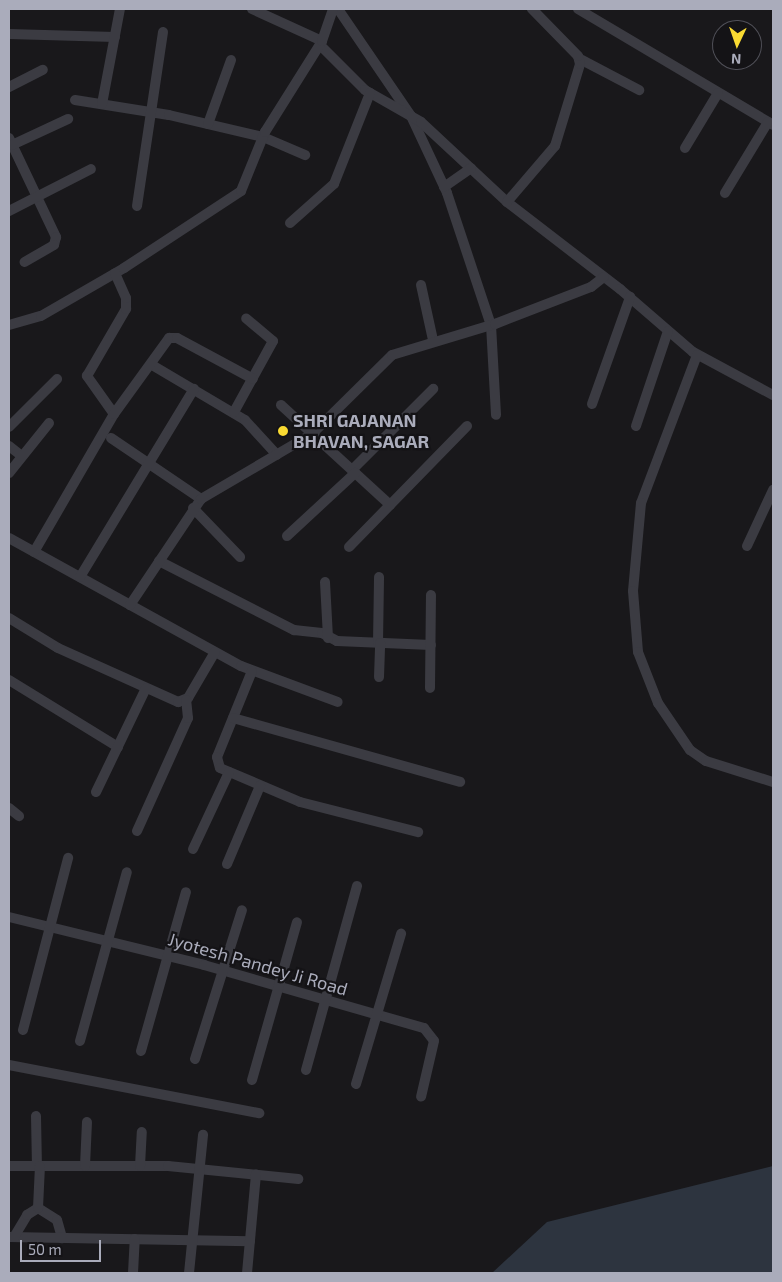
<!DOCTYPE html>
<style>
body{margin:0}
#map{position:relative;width:782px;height:1282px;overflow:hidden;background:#19181b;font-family:"Exo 2",sans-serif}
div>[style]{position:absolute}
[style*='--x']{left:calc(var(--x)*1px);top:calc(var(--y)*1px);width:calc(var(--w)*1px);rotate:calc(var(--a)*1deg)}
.water>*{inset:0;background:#2d343f}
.minor>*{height:10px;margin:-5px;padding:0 5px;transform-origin:5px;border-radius:5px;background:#3b3b42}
.dots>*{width:14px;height:14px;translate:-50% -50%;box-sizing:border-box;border:2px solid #141316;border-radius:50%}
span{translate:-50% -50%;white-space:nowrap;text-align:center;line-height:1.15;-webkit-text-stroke:4.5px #141316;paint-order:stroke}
.poi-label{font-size:18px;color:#aaacbb;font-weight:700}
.left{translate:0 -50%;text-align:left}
.street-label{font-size:18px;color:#aaacbb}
.frame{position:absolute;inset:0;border:10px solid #aaacbb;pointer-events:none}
.north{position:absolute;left:712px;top:20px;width:50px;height:50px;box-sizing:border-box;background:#141316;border:1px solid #505058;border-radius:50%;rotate:183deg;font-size:14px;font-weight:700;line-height:20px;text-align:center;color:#aaacbb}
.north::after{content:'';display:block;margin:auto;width:18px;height:22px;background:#f9da32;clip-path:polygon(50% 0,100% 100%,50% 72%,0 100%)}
.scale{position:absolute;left:20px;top:1240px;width:81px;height:22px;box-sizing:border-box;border:2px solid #aaacbb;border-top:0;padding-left:6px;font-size:15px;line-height:18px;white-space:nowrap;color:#aaacbb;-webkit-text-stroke:4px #141316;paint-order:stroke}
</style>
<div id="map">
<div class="water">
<i style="clip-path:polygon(773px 1166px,773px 1273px,492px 1273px,547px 1222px)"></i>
</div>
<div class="minor">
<i style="--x:252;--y:9;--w:77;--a:24.6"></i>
<i style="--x:338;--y:9;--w:130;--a:55.7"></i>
<i style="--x:411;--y:116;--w:85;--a:64.9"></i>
<i style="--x:447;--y:193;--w:139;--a:71.6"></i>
<i style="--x:491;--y:325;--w:90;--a:86.8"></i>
<i style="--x:578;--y:9;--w:227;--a:30.7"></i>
<i style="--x:9;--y:34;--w:106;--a:1.6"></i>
<i style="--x:320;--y:45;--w:64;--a:45"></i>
<i style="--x:365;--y:90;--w:64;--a:29.7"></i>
<i style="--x:421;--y:122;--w:117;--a:42.9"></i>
<i style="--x:507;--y:202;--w:143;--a:37.6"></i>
<i style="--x:620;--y:289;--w:96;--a:40.8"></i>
<i style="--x:693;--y:352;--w:91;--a:28.3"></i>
<i style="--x:580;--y:59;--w:67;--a:27.7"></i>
<i style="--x:9;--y:87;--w:38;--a:-27"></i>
<i style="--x:75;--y:100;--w:95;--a:9.1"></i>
<i style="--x:169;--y:115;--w:97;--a:13.2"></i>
<i style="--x:263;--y:137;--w:46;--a:23.2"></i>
<i style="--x:102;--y:104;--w:97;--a:-79.3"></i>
<i style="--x:208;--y:124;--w:68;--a:-70.2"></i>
<i style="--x:9;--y:138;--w:110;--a:64.6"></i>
<i style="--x:56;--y:237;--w:8;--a:104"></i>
<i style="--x:54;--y:245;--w:34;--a:150"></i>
<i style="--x:12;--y:145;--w:62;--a:-24.9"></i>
<i style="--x:685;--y:148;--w:64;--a:-59"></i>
<i style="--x:444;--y:187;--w:33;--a:-35"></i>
<i style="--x:725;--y:193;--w:83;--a:-58.8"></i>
<i style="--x:507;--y:202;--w:74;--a:-49.4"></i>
<i style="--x:555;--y:146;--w:86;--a:-73"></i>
<i style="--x:580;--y:64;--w:8;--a:-104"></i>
<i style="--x:578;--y:56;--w:66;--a:-134.4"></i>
<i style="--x:137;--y:206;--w:176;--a:-81.5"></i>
<i style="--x:9;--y:211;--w:92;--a:-27.1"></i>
<i style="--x:290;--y:223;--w:59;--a:-41.6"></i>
<i style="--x:334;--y:184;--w:98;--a:-68.4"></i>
<i style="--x:421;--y:285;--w:56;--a:77.7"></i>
<i style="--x:9;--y:325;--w:33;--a:-16"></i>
<i style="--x:41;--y:316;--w:96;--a:-30"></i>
<i style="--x:124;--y:268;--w:140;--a:-33.3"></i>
<i style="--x:241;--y:191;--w:64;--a:-67.9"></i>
<i style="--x:265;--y:132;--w:107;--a:-57.9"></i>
<i style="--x:322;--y:41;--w:34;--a:-71"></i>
<i style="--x:697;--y:355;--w:158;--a:110.7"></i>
<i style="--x:641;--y:503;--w:88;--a:95.2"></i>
<i style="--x:633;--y:591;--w:61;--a:85.3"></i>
<i style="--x:638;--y:652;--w:55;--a:68.6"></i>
<i style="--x:658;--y:703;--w:57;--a:55.8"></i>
<i style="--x:690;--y:750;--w:19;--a:35"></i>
<i style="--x:706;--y:761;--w:70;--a:17.4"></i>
<i style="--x:152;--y:365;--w:108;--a:30.6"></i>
<i style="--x:245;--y:420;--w:47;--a:47.6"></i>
<i style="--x:592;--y:404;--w:114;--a:-70.4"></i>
<i style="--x:281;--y:405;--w:148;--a:42.5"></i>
<i style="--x:234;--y:412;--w:81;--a:-61.2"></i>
<i style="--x:273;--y:341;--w:35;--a:-140"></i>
<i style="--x:114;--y:414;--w:47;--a:-125.4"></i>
<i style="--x:87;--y:376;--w:78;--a:-59.8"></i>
<i style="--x:126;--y:309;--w:11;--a:-90"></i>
<i style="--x:126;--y:298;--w:27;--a:-114"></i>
<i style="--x:636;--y:426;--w:100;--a:-71.4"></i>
<i style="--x:9;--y:427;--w:68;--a:-45"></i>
<i style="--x:111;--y:438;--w:109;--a:34.1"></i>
<i style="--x:9;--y:446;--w:16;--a:38"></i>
<i style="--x:352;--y:470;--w:115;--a:-45"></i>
<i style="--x:9;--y:473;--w:64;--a:-51.3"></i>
<i style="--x:193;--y:508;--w:68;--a:46.2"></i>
<i style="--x:287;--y:536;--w:93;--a:-42.8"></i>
<i style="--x:9;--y:538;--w:265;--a:28.9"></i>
<i style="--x:241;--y:666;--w:103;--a:20.4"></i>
<i style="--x:747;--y:546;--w:62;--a:-65.1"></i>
<i style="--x:349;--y:547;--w:169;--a:-45.7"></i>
<i style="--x:34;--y:552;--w:160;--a:-59.9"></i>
<i style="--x:114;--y:414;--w:94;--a:-54.1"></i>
<i style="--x:169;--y:338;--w:8;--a:0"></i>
<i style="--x:177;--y:338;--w:86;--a:28.3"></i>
<i style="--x:159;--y:561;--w:152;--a:27.1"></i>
<i style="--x:294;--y:630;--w:28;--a:6"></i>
<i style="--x:322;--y:633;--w:17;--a:28"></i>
<i style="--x:337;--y:641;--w:94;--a:2.4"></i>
<i style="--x:80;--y:577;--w:220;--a:-58.8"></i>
<i style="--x:325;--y:582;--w:56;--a:86.9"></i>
<i style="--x:130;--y:605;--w:128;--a:-56.2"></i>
<i style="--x:201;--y:499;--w:129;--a:-30.4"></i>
<i style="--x:312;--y:434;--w:112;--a:-44.6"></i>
<i style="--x:392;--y:355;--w:108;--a:-16.8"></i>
<i style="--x:495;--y:324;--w:103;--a:-21.1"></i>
<i style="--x:591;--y:287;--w:16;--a:-38"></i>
<i style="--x:9;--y:618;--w:57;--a:31.5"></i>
<i style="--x:58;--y:648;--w:132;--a:24.2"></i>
<i style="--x:178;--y:702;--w:11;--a:-22"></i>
<i style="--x:188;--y:698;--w:53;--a:-59.6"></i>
<i style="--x:378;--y:643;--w:66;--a:-89.1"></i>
<i style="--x:252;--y:671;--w:93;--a:112.1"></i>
<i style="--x:217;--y:757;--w:11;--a:75"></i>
<i style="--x:220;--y:768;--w:87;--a:23"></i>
<i style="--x:300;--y:802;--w:122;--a:14.3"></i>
<i style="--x:379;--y:677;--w:34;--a:-88"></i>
<i style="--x:9;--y:680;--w:128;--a:31.6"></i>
<i style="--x:430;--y:688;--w:93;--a:-89.4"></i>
<i style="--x:233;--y:718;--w:236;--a:15.7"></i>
<i style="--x:96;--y:792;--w:115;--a:-64.3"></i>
<i style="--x:9;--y:808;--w:13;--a:39"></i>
<i style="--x:137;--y:831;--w:124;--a:-65.7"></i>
<i style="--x:188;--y:718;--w:18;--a:-96"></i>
<i style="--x:193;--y:849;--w:85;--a:-64.9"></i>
<i style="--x:227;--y:864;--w:85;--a:-67.1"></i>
<i style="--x:9;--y:917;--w:201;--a:13.8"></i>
<i style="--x:204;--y:965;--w:229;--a:16"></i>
<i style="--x:424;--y:1028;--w:16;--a:52"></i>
<i style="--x:434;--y:1041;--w:57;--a:103.1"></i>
<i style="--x:23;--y:1030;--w:178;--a:-75.3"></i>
<i style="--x:80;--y:1041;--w:175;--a:-74.5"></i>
<i style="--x:141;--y:1051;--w:165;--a:-74.2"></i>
<i style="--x:195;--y:1059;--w:156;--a:-72.5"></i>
<i style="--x:9;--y:1065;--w:255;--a:10.9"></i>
<i style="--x:306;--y:1070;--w:191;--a:-74.5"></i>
<i style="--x:252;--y:1080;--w:164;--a:-74.1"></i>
<i style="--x:356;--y:1084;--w:157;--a:-73.3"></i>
<i style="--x:36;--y:1116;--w:50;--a:88.9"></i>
<i style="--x:9;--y:1166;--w:159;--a:0"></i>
<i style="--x:168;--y:1166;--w:131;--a:5.7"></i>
<i style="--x:85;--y:1166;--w:44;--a:-87.4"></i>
<i style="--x:140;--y:1166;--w:34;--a:-87"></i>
<i style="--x:38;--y:1208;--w:22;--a:32"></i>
<i style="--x:57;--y:1220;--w:19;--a:74"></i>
<i style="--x:9;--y:1237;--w:241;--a:1"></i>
<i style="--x:14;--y:1237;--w:26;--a:-59"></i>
<i style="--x:27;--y:1215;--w:13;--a:-32"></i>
<i style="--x:38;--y:1208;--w:42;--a:-87.3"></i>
<i style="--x:133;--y:1273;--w:34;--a:-87"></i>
<i style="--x:189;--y:1273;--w:139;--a:-84.2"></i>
<i style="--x:247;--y:1273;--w:99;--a:-84.8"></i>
</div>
<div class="dots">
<i style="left:283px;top:431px;background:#f9da32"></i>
</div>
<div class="poi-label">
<span class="left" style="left:293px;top:431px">SHRI GAJANAN<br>BHAVAN, SAGAR</span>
</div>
<div class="street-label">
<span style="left:258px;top:964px;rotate:16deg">Jyotesh Pandey Ji Road</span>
</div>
<div class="frame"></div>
<div class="north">N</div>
<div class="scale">50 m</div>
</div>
